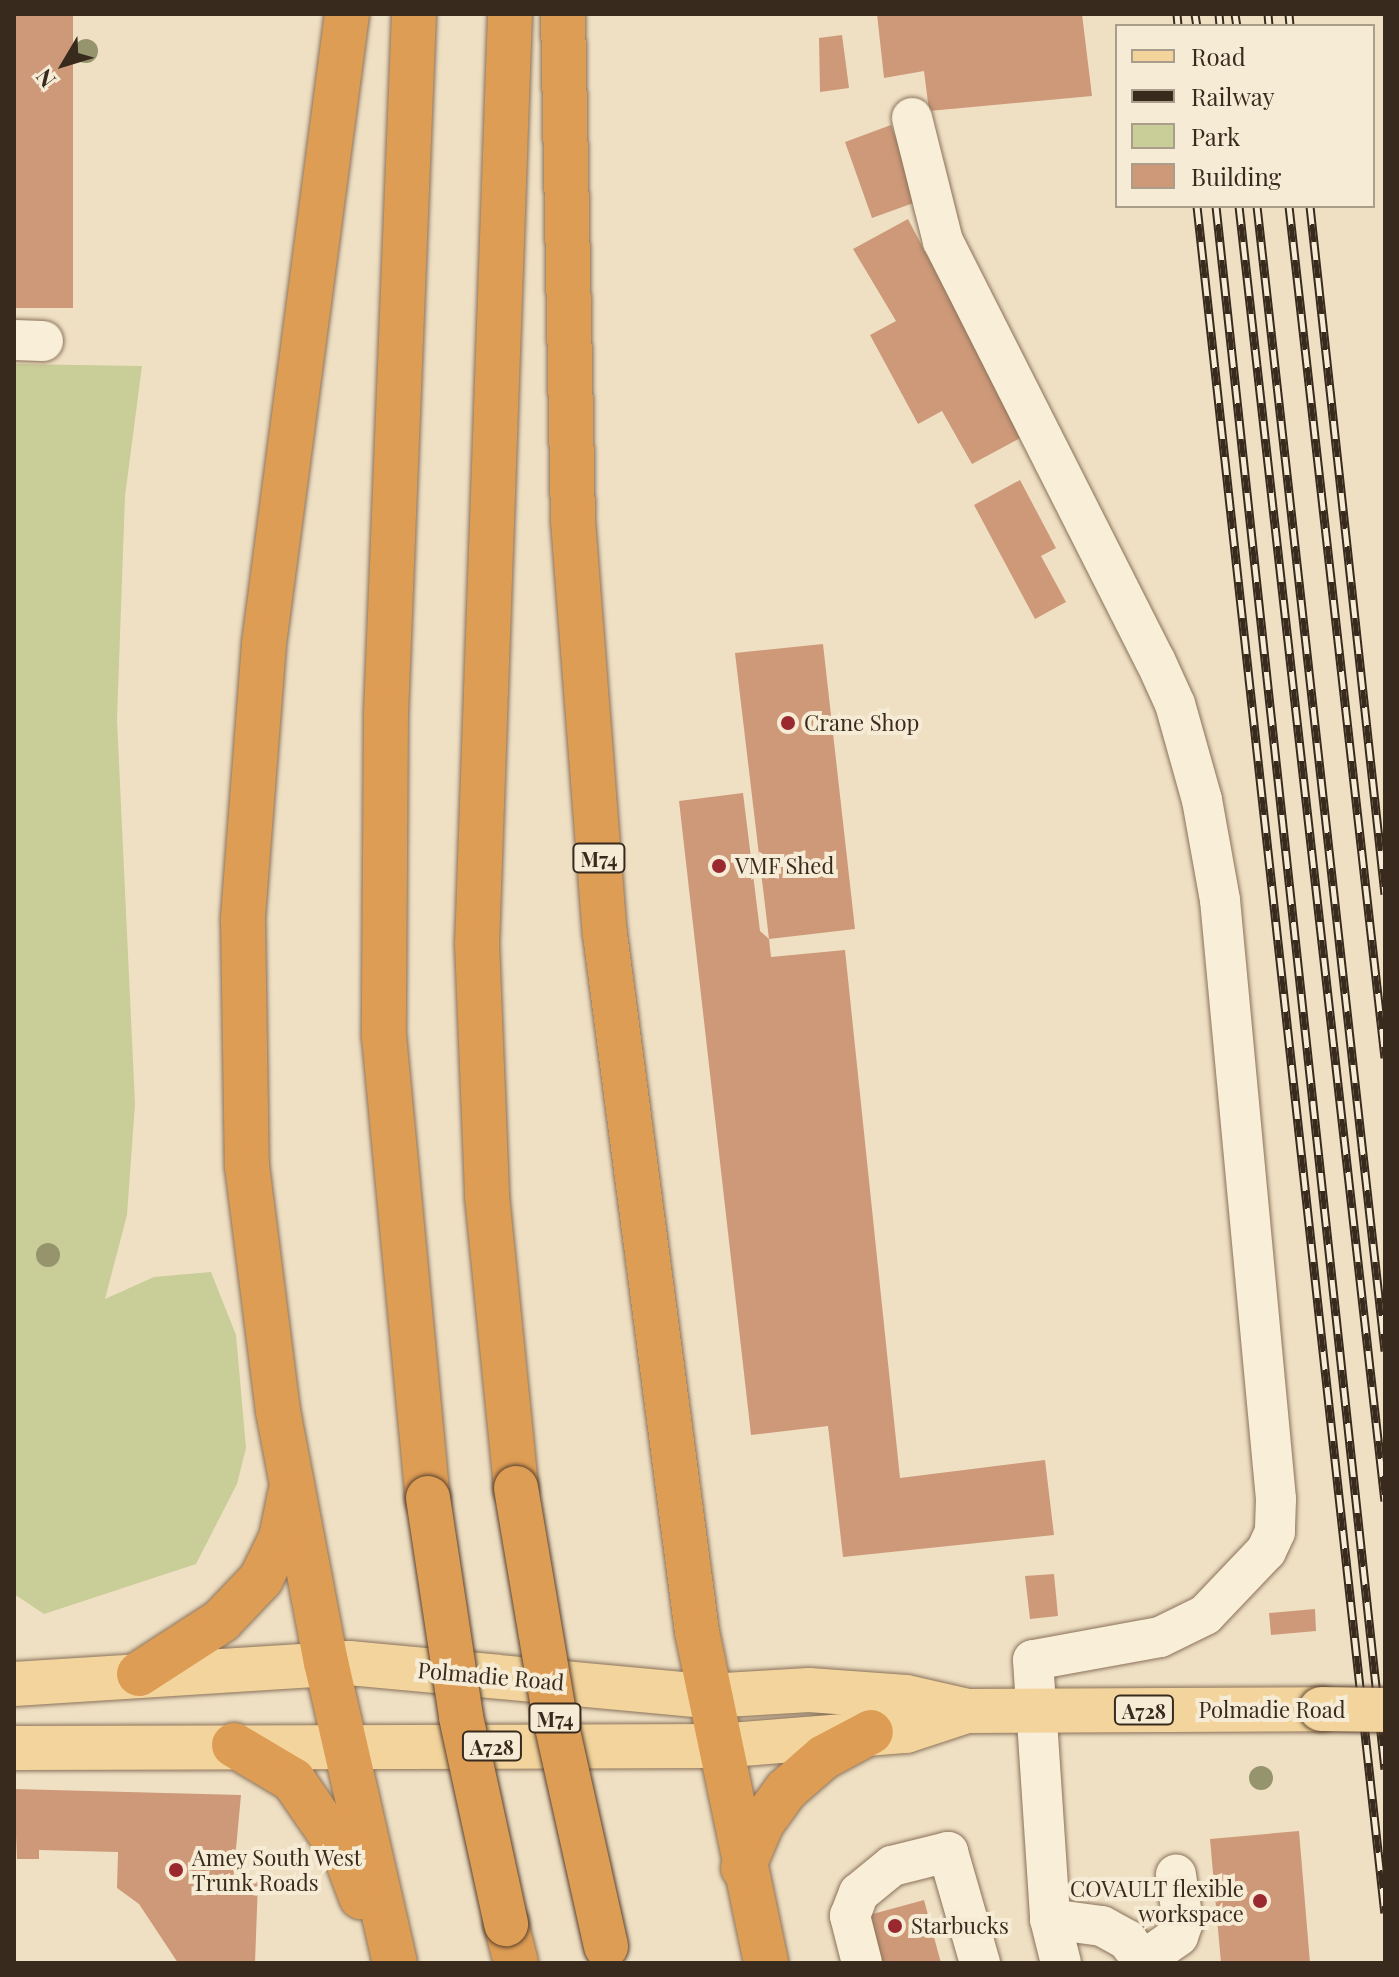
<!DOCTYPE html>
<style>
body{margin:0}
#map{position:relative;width:1399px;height:1977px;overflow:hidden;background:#efe0c4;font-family:"Playfair Display",serif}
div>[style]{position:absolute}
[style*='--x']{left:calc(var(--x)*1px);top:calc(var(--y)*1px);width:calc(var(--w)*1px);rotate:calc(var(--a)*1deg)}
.green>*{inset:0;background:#c9cd98}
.building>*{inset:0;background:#cd9979}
.roads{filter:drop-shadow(0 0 2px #8a725a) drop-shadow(0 0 2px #8a725a)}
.minor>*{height:40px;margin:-20px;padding:0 20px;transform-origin:20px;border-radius:20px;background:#f9eed7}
.major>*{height:44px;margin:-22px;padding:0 22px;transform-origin:22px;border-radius:22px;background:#f2d49c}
.highway>*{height:44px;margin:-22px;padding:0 22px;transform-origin:22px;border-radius:22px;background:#de9d54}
.rail>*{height:9px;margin-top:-4.5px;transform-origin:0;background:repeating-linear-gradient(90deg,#f6ebd4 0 18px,#392a1e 0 36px);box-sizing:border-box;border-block:2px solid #392a1e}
.bridges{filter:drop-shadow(0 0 2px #57402e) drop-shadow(0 0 2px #57402e)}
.major-bridge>*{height:44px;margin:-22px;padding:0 22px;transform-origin:22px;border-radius:22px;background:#f2d49c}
.highway-bridge>*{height:44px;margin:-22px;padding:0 22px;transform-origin:22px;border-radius:22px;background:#de9d54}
.trees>*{width:24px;height:24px;margin:-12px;border-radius:50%;background:#95946d}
.dots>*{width:22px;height:22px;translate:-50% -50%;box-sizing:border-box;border:4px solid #f6ebd4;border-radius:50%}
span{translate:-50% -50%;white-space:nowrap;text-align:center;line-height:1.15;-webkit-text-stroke:8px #f6ebd4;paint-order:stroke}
.shield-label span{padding:2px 6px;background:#f6ebd4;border:2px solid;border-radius:6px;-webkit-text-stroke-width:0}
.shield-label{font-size:20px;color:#392a1e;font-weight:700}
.poi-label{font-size:22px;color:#392a1e}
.left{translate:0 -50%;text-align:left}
.right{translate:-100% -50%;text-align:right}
.street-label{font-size:22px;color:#392a1e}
.frame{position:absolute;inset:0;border:16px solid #392a1e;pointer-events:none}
.legend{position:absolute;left:1115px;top:24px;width:260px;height:184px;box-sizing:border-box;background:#f6ebd4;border:2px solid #aa9e8b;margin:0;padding:10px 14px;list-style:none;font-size:24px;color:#392a1e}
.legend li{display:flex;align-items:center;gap:16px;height:40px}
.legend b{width:40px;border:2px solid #aa9e8b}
.north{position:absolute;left:24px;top:24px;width:80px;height:80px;-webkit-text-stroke:6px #f6ebd4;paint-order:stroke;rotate:232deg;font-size:22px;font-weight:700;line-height:32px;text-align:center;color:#392a1e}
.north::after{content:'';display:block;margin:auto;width:28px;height:36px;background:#392a1e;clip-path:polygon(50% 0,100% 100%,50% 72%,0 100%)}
</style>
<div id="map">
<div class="green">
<i style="clip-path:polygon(14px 364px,142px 366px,125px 496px,117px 720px,135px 1104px,127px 1215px,105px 1299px,154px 1277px,211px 1272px,236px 1335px,246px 1448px,237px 1484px,196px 1564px,44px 1614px,14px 1594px)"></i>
</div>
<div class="building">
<i style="clip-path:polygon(14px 14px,73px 14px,73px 308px,14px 308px)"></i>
<i style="clip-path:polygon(877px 14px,1082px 14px,1092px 96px,929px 111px,924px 71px,884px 78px)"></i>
<i style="clip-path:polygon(842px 35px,849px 88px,820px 92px,819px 38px)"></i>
<i style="clip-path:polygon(891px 125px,919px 201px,872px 218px,845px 142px)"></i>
<i style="clip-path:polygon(908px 219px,1022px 437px,972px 464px,942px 411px,918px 424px,870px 335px,896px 321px,853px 249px)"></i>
<i style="clip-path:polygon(1020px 480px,1056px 548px,1041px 556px,1066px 602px,1035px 619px,974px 505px)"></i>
<i style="clip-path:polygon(823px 644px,855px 929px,769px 939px,771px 957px,845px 950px,900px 1478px,1045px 1460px,1054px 1535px,843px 1557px,828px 1426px,751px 1435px,679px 801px,743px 793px,760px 931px,769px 939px,735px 653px)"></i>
<i style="clip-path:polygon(1054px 1574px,1058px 1616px,1030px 1619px,1025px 1576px)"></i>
<i style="clip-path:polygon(1315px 1609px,1316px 1631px,1271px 1635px,1269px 1613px)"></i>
<i style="clip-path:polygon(14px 1789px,241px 1795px,233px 1881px,258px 1882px,255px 1963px,178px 1963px,139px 1904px,117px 1888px,118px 1852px,39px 1850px,39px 1859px,17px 1859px)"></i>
<i style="clip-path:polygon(1299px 1831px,1310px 1963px,1221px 1963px,1210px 1839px)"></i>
<i style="clip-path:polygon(924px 1900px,941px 1963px,870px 1963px,858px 1918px)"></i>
</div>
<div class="roads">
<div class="minor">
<i style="--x:912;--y:118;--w:127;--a:75.9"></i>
<i style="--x:943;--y:241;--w:470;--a:63.2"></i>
<i style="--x:1155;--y:660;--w:48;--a:65.6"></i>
<i style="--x:1175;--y:704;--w:100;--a:74.3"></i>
<i style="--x:1202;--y:800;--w:102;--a:79.8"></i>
<i style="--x:1220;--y:900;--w:602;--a:84.66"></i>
<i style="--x:1276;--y:1499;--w:33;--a:92"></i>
<i style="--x:1275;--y:1532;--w:21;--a:115"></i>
<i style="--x:1266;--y:1551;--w:88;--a:133.6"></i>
<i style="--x:1205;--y:1615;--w:50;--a:153.9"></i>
<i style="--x:1160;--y:1637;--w:129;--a:169.7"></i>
<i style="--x:1033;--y:1660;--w:260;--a:86.2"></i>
<i style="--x:1050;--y:1919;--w:45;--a:76"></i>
<i style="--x:14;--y:340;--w:29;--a:2"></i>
<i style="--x:1050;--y:1919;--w:52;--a:7.7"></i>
<i style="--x:1102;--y:1926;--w:29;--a:29"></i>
<i style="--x:1127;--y:1940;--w:29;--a:52"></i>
<i style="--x:1144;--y:1960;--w:42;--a:-35.2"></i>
<i style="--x:1178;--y:1936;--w:15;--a:-70"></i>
<i style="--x:1183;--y:1922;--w:48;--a:-98.5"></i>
<i style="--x:862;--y:1963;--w:49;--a:-104.3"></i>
<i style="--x:850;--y:1916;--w:25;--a:-69"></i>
<i style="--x:859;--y:1893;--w:43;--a:-39.3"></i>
<i style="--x:892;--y:1866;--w:58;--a:-14"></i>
<i style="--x:948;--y:1852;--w:116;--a:73.9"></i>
</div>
<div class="major">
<i style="--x:14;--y:1684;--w:336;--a:-3.6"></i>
<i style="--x:349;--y:1663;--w:361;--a:5.3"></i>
<i style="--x:708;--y:1696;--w:101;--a:-3.4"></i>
<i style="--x:809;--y:1690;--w:97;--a:4.1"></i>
<i style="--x:906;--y:1697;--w:63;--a:12.9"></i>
<i style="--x:967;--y:1711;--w:354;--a:-0.3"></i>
<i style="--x:14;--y:1748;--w:704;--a:-0.16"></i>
<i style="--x:718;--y:1746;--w:189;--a:-4.6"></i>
<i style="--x:906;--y:1731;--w:64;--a:-18.2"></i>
</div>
<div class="highway">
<i style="--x:347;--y:14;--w:635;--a:97.51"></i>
<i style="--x:264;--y:644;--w:277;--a:94.4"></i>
<i style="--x:243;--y:920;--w:246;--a:89.1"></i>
<i style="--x:247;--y:1166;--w:247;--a:82.8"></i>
<i style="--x:278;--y:1411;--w:256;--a:79.2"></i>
<i style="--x:326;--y:1662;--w:309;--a:77.1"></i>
<i style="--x:414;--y:14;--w:701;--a:92.29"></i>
<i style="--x:386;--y:714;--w:322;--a:90.4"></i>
<i style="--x:384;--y:1036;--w:464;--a:84.6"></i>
<i style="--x:510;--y:14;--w:930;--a:92.03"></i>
<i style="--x:477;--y:943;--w:253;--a:87.7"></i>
<i style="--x:487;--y:1196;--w:293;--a:84.3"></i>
<i style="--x:563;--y:14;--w:507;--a:88.87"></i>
<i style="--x:573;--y:521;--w:414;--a:85.6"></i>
<i style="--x:605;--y:934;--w:704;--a:82.49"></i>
<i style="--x:697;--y:1632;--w:338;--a:78.2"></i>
<i style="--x:139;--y:1674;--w:98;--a:-32.9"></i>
<i style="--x:221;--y:1621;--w:58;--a:-46.4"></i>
<i style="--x:261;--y:1579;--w:46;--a:-64"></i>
<i style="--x:281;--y:1538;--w:45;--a:-78.4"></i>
<i style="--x:234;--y:1745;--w:69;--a:30.7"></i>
<i style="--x:293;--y:1780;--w:93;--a:55.5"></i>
<i style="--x:346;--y:1857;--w:43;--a:69.4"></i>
<i style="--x:743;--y:1868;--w:49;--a:-67.1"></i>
<i style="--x:762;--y:1823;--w:41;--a:-54"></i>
<i style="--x:786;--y:1790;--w:50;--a:-41"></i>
<i style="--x:824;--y:1757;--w:53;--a:-28"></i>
<i style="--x:506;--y:1924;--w:40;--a:75.6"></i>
</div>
</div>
<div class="rail">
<i style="--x:1177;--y:14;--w:12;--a:85"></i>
<i style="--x:1195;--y:14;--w:12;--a:81"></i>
<i style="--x:1219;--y:14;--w:12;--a:85"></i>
<i style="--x:1235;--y:14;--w:12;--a:81"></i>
<i style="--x:1268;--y:14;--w:12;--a:85"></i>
<i style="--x:1289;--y:14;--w:12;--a:85"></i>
<i style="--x:1197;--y:206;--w:1717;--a:83.72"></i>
<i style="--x:1216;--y:206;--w:1572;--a:83.83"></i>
<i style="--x:1239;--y:206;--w:1303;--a:83.57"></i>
<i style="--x:1257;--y:206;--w:1152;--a:83.62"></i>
<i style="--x:1289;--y:206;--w:857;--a:83.57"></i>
<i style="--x:1310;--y:206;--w:692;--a:83.78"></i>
</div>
<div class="bridges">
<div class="major-bridge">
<i style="--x:1321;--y:1709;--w:64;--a:0.9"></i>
</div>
<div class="highway-bridge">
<i style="--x:516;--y:1488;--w:233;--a:80.4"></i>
<i style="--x:555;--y:1718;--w:234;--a:77.4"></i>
<i style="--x:428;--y:1498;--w:221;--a:81.4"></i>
<i style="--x:461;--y:1717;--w:212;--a:77.7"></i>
</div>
</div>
<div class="trees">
<i style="left:86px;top:51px"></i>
<i style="left:48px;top:1255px"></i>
<i style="left:1261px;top:1778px"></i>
</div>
<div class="dots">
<i style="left:788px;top:723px;background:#99292e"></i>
<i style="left:719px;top:866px;background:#99292e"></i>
<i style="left:176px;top:1870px;background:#99292e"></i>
<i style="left:1260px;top:1901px;background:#99292e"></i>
<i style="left:895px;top:1926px;background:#99292e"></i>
</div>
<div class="shield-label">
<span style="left:599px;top:858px">M74</span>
<span style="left:1144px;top:1710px">A728</span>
<span style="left:555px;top:1718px">M74</span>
<span style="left:492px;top:1746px">A728</span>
</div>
<div class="poi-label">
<span class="left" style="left:804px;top:723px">Crane Shop</span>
<span class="left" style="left:735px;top:866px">VMF Shed</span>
<span class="left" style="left:192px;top:1870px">Amey South West<br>Trunk Roads</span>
<span class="right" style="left:1244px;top:1901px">COVAULT flexible<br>workspace</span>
<span class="left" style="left:911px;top:1926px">Starbucks</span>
</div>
<div class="street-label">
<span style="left:491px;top:1676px;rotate:5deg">Polmadie Road</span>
<span style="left:1272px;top:1710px">Polmadie Road</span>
</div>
<div class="frame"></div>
<ul class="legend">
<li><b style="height:10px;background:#f2d49c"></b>Road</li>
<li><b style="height:10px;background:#392a1e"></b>Railway</li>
<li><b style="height:22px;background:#c9cd98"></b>Park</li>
<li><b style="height:22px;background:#cd9979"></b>Building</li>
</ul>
<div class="north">N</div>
</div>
